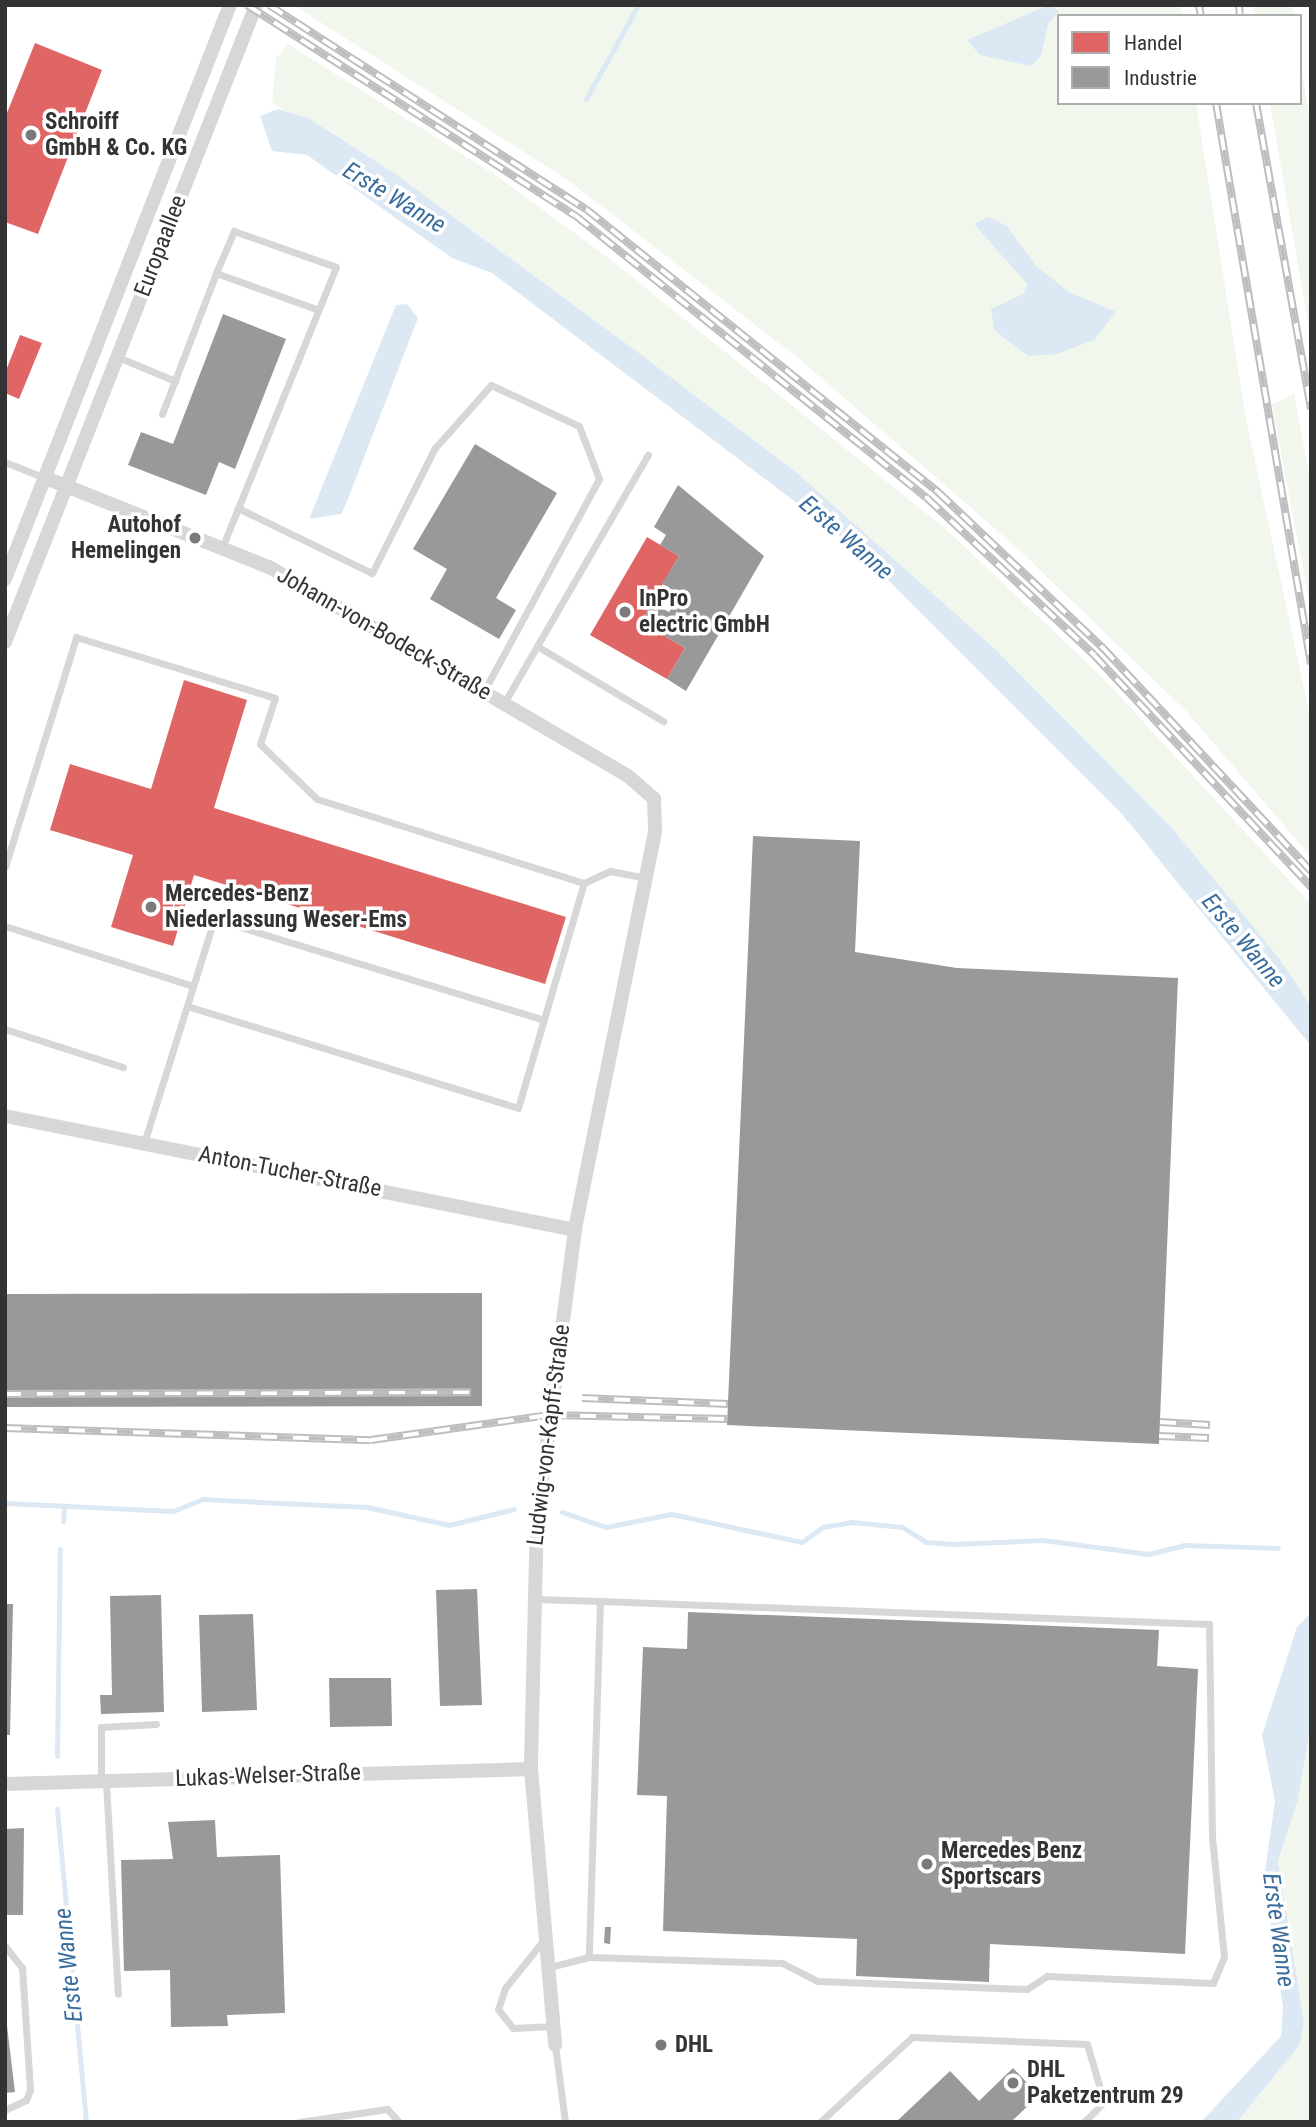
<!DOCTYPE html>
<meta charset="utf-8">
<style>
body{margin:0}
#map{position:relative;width:1316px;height:2127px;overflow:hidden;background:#fff;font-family:"Roboto Condensed",sans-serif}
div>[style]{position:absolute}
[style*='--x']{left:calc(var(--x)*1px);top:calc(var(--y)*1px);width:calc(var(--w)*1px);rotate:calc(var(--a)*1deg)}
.green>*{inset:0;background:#f2f7ee}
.water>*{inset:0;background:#dce9f4}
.shops>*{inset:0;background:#e06666}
.industry>*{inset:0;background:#999}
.stream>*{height:5px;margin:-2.5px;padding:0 2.5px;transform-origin:2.5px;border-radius:2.5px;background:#dce9f4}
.service>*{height:7px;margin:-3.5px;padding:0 3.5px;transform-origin:3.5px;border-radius:3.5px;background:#d7d7d7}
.minor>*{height:14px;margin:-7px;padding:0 7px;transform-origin:7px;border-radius:7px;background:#d7d7d7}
.rail>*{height:8px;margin-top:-4px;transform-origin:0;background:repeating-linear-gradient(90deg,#fff 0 16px,#bebebe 0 32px);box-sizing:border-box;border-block:2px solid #bebebe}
.dots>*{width:19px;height:19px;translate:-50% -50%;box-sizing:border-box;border:4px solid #fff;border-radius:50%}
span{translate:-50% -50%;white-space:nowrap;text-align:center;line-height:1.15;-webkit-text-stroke:7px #fff;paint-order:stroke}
.poi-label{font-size:23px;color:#333;font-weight:700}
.left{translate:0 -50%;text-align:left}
.right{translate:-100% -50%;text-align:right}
.street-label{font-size:23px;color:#333}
.water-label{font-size:24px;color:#396d9d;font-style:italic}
.frame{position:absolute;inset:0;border:7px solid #333;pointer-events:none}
.legend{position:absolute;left:1057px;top:14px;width:245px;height:91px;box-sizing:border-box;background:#fff;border:2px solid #adadad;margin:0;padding:9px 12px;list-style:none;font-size:21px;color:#333}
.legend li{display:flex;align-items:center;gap:14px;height:35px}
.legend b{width:35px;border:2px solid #adadad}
</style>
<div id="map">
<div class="green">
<i style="clip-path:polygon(1180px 5px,1182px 16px,1059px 16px,1059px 103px,1196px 103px,1246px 419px,1311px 721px,1311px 857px,1186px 711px,1016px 547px,798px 358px,569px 181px,295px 6px)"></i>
<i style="clip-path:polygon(1253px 5px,1292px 5px,1294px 16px,1255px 16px)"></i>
<i style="clip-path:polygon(288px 44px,497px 176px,610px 259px,948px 531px,1104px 679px,1311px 904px,1311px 1006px,1171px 827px,996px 650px,635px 350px,394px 173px,272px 103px,276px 58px)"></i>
<i style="clip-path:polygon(1300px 59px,1311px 128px,1311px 341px,1270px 103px,1300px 103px)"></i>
<i style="clip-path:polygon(1294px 393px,1311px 485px,1311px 611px,1272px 405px)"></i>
<i style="clip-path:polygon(1311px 1722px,1311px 2122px,1237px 2122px,1300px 2043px,1304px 2022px,1278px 1861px)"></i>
</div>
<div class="water">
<i style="clip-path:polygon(1049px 5px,1059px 11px,1048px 24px,1041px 56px,1031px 66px,980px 55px,967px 40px)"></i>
<i style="clip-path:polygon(278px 109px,308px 118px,394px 173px,635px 350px,797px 473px,996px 650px,1171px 827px,1278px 957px,1311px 1006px,1311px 1046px,1121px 813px,855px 547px,492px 273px,452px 258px,307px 155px,272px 151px,260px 116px)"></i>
<i style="clip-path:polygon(989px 217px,1007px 226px,1036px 266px,1069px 292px,1116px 312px,1094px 340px,1057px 354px,1028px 356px,994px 330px,991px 309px,1023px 294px,1027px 284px,974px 224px)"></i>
<i style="clip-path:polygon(407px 304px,418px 318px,346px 504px,341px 514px,309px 519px,396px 305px)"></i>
<i style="clip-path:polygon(1311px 1613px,1311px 1722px,1298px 1799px,1278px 1861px,1304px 2022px,1300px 2044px,1237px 2122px,1201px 2122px,1281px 2036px,1283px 2007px,1264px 1878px,1275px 1801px,1262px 1735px,1297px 1627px)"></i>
</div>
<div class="shops">
<i style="clip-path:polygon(35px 43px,102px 70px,38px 234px,5px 222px,5px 118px)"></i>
<i style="clip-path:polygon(20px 335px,42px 343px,19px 399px,5px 393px,5px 373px)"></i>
<i style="clip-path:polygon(647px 537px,679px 556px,641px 622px,685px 648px,667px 679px,590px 635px)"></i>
<i style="clip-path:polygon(184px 680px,247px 700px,214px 808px,566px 917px,545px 984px,194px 875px,173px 946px,111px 927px,133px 855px,50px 830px,70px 764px,151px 789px)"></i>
</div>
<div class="industry">
<i style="clip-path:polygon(223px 314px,286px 339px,235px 469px,219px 462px,206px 495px,128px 465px,141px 432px,173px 444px)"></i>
<i style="clip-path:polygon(475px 444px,557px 493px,496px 598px,516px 610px,499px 639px,430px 599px,447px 569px,413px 549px)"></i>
<i style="clip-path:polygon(678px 485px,764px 556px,686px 691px,667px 679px,685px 648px,641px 622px,652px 603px,669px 612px,679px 594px,662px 584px,679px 556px,660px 545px,666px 535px,654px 527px)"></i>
<i style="clip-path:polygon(753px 836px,860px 841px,855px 952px,957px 968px,1178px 978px,1159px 1444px,727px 1425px)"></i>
<i style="clip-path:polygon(482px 1293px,482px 1406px,5px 1407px,5px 1294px)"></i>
<i style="clip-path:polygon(477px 1589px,482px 1705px,440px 1706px,436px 1590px)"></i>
<i style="clip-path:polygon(161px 1595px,164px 1712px,101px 1714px,100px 1695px,112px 1695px,110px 1596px)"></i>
<i style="clip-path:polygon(5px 1604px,13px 1604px,10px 1735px,5px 1735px)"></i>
<i style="clip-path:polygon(688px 1612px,1159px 1630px,1157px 1666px,1198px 1669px,1185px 1954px,990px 1944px,989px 1982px,856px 1976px,857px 1939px,663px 1931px,667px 1796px,637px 1795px,643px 1647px,687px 1649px)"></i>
<i style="clip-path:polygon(253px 1614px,257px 1710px,202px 1712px,199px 1615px)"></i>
<i style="clip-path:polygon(329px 1678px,391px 1678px,392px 1726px,330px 1727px)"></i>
<i style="clip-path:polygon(215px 1820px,217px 1857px,280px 1855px,285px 2013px,227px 2015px,228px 2026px,171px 2027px,170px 1970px,124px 1971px,121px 1860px,173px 1859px,168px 1822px)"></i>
<i style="clip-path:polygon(24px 1828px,23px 1915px,5px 1915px,5px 1829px)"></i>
<i style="clip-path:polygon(605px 1927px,611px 1927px,610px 1944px,604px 1943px)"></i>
<i style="clip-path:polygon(5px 2009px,15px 2092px,5px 2093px)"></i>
<i style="clip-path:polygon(1013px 2068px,1039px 2095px,1011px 2122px,896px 2122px,950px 2071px,979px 2101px)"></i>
</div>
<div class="stream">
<i style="--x:586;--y:99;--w:107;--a:-61"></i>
<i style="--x:5;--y:1503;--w:168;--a:2.7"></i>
<i style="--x:173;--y:1511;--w:32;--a:-22"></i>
<i style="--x:203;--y:1499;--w:37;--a:3"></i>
<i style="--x:240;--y:1501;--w:127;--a:2.7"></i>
<i style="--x:367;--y:1507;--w:84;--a:12.4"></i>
<i style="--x:449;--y:1525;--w:67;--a:-13.8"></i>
<i style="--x:562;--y:1512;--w:46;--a:18.8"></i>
<i style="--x:606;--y:1527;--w:66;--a:-11.3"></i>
<i style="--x:671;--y:1514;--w:134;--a:12.1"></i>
<i style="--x:802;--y:1542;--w:26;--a:-36"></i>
<i style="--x:823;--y:1527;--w:29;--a:-10"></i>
<i style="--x:852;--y:1522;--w:50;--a:5.7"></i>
<i style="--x:902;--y:1527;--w:28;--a:32"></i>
<i style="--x:926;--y:1542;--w:27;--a:4"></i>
<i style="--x:953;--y:1544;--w:90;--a:-2.5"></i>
<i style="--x:1043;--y:1540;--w:107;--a:7.5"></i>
<i style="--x:1149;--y:1554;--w:36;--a:-14"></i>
<i style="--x:1184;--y:1545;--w:94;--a:1.8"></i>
<i style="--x:63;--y:1521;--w:12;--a:-85"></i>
<i style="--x:57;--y:1756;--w:207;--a:-89.2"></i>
<i style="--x:57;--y:1809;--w:314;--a:84.7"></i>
</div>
<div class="service">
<i style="--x:216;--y:273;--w:46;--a:-66.8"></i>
<i style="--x:234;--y:231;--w:108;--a:19.4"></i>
<i style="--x:336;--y:267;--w:303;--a:112.1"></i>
<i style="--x:118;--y:357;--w:62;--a:22.8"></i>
<i style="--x:162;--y:414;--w:151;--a:-69"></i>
<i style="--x:216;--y:273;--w:106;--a:19.8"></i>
<i style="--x:5;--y:462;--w:43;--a:21.8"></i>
<i style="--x:238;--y:508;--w:149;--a:25.9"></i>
<i style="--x:372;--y:573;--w:140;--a:-63.3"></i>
<i style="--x:435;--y:448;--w:84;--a:-48.4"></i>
<i style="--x:491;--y:385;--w:97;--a:25"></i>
<i style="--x:579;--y:426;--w:57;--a:69.3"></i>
<i style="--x:599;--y:479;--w:241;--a:118.5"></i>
<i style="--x:537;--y:646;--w:147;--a:30.8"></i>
<i style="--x:504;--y:703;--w:287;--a:-59.9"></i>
<i style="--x:5;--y:867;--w:241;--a:-72.8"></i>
<i style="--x:76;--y:637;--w:208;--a:17"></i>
<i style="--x:275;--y:698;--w:48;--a:108.1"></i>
<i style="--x:260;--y:744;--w:79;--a:44"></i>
<i style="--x:317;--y:799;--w:280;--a:17.5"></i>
<i style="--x:5;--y:926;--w:197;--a:17.7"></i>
<i style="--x:187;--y:1006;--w:346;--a:17.1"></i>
<i style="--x:518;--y:1108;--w:234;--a:-73.7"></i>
<i style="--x:584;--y:883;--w:29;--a:-25"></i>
<i style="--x:610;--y:871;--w:37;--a:11"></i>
<i style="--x:5;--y:1029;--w:124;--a:17.9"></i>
<i style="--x:144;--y:1143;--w:235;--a:-72.6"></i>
<i style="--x:214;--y:919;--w:345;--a:17"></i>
<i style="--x:533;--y:1599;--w:67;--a:1.7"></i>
<i style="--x:600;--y:1601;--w:356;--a:91.8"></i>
<i style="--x:589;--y:1957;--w:44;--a:165.7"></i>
<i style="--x:101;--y:1781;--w:54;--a:-90"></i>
<i style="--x:101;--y:1727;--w:55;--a:-3.1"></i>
<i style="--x:106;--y:1782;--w:212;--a:86.8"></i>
<i style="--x:542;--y:1942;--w:59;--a:128.8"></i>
<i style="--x:505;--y:1988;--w:22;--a:108"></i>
<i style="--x:498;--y:2009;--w:24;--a:52"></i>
<i style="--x:513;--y:2028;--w:40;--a:-2.9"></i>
<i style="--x:5;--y:1946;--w:28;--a:52"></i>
<i style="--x:22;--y:1968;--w:122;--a:86.2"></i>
<i style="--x:30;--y:2090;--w:11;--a:112"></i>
<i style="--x:26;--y:2100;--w:23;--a:155"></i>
<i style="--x:589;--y:1957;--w:193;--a:1.8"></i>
<i style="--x:782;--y:1963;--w:39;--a:27"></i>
<i style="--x:817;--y:1981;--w:210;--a:2.2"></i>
<i style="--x:1027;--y:1989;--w:24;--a:-33"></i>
<i style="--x:1047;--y:1976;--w:166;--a:2.4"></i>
<i style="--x:1213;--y:1983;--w:28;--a:-67"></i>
<i style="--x:1224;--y:1957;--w:121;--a:-95.7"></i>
<i style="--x:1212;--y:1837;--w:213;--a:-90.8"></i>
<i style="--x:1209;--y:1624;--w:609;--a:-177.84"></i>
<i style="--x:555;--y:2045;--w:78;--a:82.6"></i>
<i style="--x:299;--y:2122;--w:89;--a:-8.4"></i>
<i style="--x:387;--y:2109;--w:18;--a:47"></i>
<i style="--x:820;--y:2122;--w:125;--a:-42.7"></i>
<i style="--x:912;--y:2037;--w:175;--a:2.3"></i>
<i style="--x:1087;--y:2044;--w:60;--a:73.7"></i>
<i style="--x:1104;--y:2102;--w:28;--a:135"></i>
</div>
<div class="minor">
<i style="--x:46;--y:478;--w:240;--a:21.8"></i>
<i style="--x:269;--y:567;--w:415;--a:30.2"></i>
<i style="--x:628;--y:776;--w:35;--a:41"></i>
<i style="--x:654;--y:799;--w:33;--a:88"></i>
<i style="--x:655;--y:832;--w:406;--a:101.4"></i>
<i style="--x:575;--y:1230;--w:290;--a:97.5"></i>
<i style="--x:537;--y:1517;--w:252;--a:91.4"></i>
<i style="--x:531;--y:1769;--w:277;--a:85"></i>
<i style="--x:5;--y:579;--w:617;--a:-68.6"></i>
<i style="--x:5;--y:642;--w:685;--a:-68.49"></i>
<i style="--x:5;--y:1116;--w:581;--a:11.31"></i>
<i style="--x:5;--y:1784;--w:526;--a:-1.63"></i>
</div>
<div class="rail">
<i style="--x:247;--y:5;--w:391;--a:32.7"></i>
<i style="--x:576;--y:216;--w:450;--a:38.8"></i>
<i style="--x:927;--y:498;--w:229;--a:43.2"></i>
<i style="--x:1094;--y:655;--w:318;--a:46.9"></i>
<i style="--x:269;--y:5;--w:377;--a:32.8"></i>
<i style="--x:586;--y:209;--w:452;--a:38.8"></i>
<i style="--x:938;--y:492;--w:227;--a:43.4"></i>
<i style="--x:1103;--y:648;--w:305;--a:47"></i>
<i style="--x:1199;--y:5;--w:11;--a:80"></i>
<i style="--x:1239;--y:5;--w:11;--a:85"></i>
<i style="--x:1216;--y:103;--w:569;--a:80.39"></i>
<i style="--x:1256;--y:103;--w:311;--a:79.8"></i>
<i style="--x:5;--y:1394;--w:466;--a:-0.2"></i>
<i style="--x:582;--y:1398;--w:146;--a:2.4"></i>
<i style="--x:1160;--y:1422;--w:50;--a:3.4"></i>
<i style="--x:5;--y:1428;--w:366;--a:1.9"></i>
<i style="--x:371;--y:1440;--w:179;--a:-8"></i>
<i style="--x:548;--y:1415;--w:179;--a:1.3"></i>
<i style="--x:1159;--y:1436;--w:50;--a:2.3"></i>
</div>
<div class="dots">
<i style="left:31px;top:135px;background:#7a7a7a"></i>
<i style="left:195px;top:538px;background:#7a7a7a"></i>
<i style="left:625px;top:612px;background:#7a7a7a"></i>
<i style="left:151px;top:907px;background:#7a7a7a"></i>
<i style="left:927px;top:1864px;background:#7a7a7a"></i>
<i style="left:661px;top:2045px;background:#7a7a7a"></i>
<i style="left:1013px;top:2083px;background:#7a7a7a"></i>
</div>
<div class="poi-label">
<span class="left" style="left:45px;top:135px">Schroiff<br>GmbH &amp; Co. KG</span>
<span class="right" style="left:181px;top:538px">Autohof<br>Hemelingen</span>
<span class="left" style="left:639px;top:612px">InPro<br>electric GmbH</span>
<span class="left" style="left:165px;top:907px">Mercedes-Benz<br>Niederlassung Weser-Ems</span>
<span class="left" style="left:941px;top:1864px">Mercedes Benz<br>Sportscars</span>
<span class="left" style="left:675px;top:2045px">DHL</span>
<span class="left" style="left:1027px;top:2083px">DHL<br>Paketzentrum 29</span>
</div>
<div class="street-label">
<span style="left:161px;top:246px;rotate:-69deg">Europaallee</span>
<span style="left:384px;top:634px;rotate:30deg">Johann-von-Bodeck-Straße</span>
<span style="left:290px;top:1172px;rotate:11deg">Anton-Tucher-Straße</span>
<span style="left:549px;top:1435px;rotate:-83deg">Ludwig-von-Kapff-Straße</span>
<span style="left:268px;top:1776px;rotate:-2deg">Lukas-Welser-Straße</span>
</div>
<div class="water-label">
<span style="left:394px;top:198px;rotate:31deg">Erste Wanne</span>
<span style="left:846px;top:538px;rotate:41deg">Erste Wanne</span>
<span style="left:1243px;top:941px;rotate:50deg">Erste Wanne</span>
<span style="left:1278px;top:1930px;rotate:82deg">Erste Wanne</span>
<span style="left:69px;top:1965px;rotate:-96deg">Erste Wanne</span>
</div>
<div class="frame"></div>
<ul class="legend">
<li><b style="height:19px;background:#e06666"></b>Handel</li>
<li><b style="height:19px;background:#999"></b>Industrie</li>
</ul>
</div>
